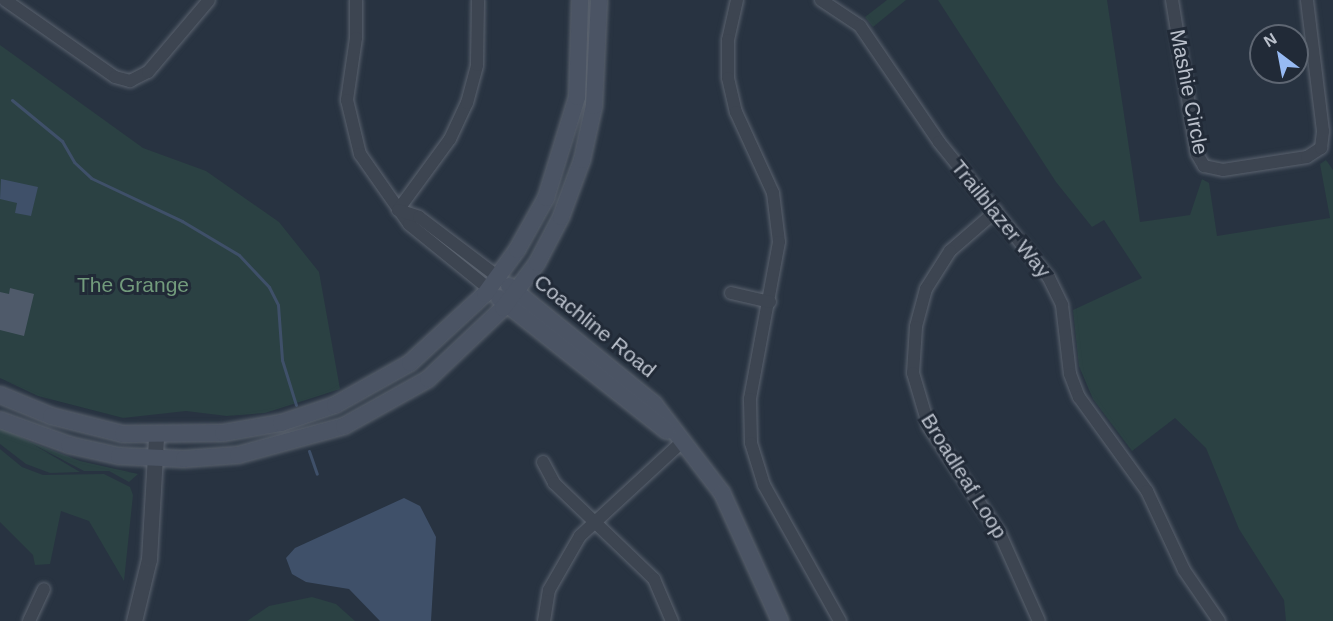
<!DOCTYPE html>
<style>
body{margin:0}
#map{position:relative;width:1333px;height:621px;overflow:hidden;background:#283341;font-family:Helvetica,sans-serif}
div>[style]{position:absolute}
[style*='--x']{left:calc(var(--x)*1px);top:calc(var(--y)*1px);width:calc(var(--w)*1px);rotate:calc(var(--a)*1deg)}
.green>*{inset:0;background:#2b4143}
.water>*{inset:0;background:#3f5069}
.stream>*{height:3px;margin:-1.5px;padding:0 1.5px;transform-origin:1.5px;border-radius:1.5px;background:#3f5069}
.building>*{inset:0;background:#4f5a6a}
.roads{filter:drop-shadow(0 0 2px #5b636f) drop-shadow(0 0 2px #5b636f)}
.minor>*{height:12px;margin:-6px;padding:0 6px;transform-origin:6px;border-radius:6px;background:#3d4551}
.tertiary>*{height:15px;margin:-7.5px;padding:0 7.5px;transform-origin:7.5px;border-radius:7.5px;background:#3d4551}
.secondary>*{height:16px;margin:-8px;padding:0 8px;transform-origin:8px;border-radius:8px;background:#4b5464}
span{translate:-50% -50%;white-space:nowrap;text-align:center;line-height:1.15;-webkit-text-stroke:6px #212a37;paint-order:stroke}
.street-label{font-size:21px;color:#bac0cb}
.park-label{font-size:21px;color:#729b7c}
.north{position:absolute;left:1249px;top:24px;width:60px;height:60px;box-sizing:border-box;background:#212a37;border:2px solid #5e6672;border-radius:50%;rotate:328deg;font-size:16px;font-weight:700;line-height:24px;text-align:center;color:#bac0cb}
.north::after{content:'';display:block;margin:auto;width:21px;height:27px;background:#97baf3;clip-path:polygon(50% 0,100% 100%,50% 72%,0 100%)}
</style>
<div id="map">
<div class="green">
<i style="clip-path:polygon(887px 0,906px 0,873px 27px,865px 17px)"></i>
<i style="clip-path:polygon(938px 0,1107px 0,1140px 222px,1190px 215px,1202px 179px,1209px 183px,1217px 236px,1330px 218px,1320px 164px,1326px 160px,1333px 170px,1333px 621px,1286px 621px,1284px 600px,1239px 529px,1206px 448px,1175px 418px,1132px 451px,1093px 399px,1079px 366px,1073px 310px,1142px 278px,1104px 220px,1092px 227px,1056px 182px)"></i>
<i style="clip-path:polygon(0 45px,143px 148px,206px 171px,279px 222px,319px 272px,340px 389px,265px 413px,227px 416px,186px 411px,123px 418px,38px 396px,0 378px)"></i>
<i style="clip-path:polygon(0 428px,19px 436px,80px 472px,50px 473px,26px 464px,0 444px)"></i>
<i style="clip-path:polygon(21px 438px,80px 461px,138px 474px,129px 482px,109px 471px,84px 471px)"></i>
<i style="clip-path:polygon(0 449px,22px 467px,43px 475px,104px 474px,130px 487px,133px 495px,124px 581px,89px 521px,61px 511px,50px 564px,35px 565px,33px 555px,0 522px)"></i>
<i style="clip-path:polygon(312px 597px,336px 604px,355px 621px,247px 621px,269px 606px)"></i>
</div>
<div class="water">
<i style="clip-path:polygon(1px 179px,38px 187px,31px 216px,15px 213px,17px 203px,0 199px)"></i>
<i style="clip-path:polygon(404px 498px,420px 506px,436px 537px,431px 621px,380px 621px,349px 589px,306px 582px,292px 574px,286px 558px,295px 548px)"></i>
</div>
<div class="stream">
<i style="--x:12;--y:100;--w:65;--a:39.4"></i>
<i style="--x:62;--y:141;--w:24;--a:60"></i>
<i style="--x:74;--y:162;--w:23;--a:43"></i>
<i style="--x:91;--y:178;--w:101;--a:25.3"></i>
<i style="--x:182;--y:221;--w:66;--a:30.8"></i>
<i style="--x:239;--y:255;--w:44;--a:46.8"></i>
<i style="--x:269;--y:287;--w:20;--a:63"></i>
<i style="--x:278;--y:305;--w:55;--a:85.8"></i>
<i style="--x:282;--y:360;--w:47;--a:72.7"></i>
<i style="--x:309;--y:451;--w:24;--a:71"></i>
</div>
<div class="building">
<i style="clip-path:polygon(10px 288px,34px 294px,24px 336px,0 330px,0 292px,9px 294px)"></i>
</div>
<div class="roads">
<div class="minor">
<i style="--x:5;--y:0;--w:134;--a:35"></i>
<i style="--x:115;--y:77;--w:16;--a:15"></i>
<i style="--x:130;--y:81;--w:20;--a:-27"></i>
<i style="--x:148;--y:72;--w:94;--a:-49.7"></i>
<i style="--x:356;--y:0;--w:38;--a:90"></i>
<i style="--x:356;--y:38;--w:63;--a:98.3"></i>
<i style="--x:347;--y:100;--w:56;--a:76.5"></i>
<i style="--x:360;--y:154;--w:85;--a:55"></i>
<i style="--x:409;--y:224;--w:103;--a:39.1"></i>
<i style="--x:737;--y:0;--w:41;--a:102.7"></i>
<i style="--x:728;--y:40;--w:38;--a:90"></i>
<i style="--x:728;--y:78;--w:35;--a:77"></i>
<i style="--x:736;--y:112;--w:89;--a:65.4"></i>
<i style="--x:773;--y:193;--w:49;--a:83"></i>
<i style="--x:779;--y:242;--w:160;--a:100.5"></i>
<i style="--x:750;--y:399;--w:44;--a:88.7"></i>
<i style="--x:751;--y:443;--w:44;--a:72.8"></i>
<i style="--x:764;--y:485;--w:156;--a:60.8"></i>
<i style="--x:821;--y:0;--w:47;--a:33.7"></i>
<i style="--x:860;--y:26;--w:140;--a:55.7"></i>
<i style="--x:939;--y:142;--w:175;--a:51"></i>
<i style="--x:1049;--y:278;--w:30;--a:64"></i>
<i style="--x:1062;--y:305;--w:69;--a:83.4"></i>
<i style="--x:1070;--y:374;--w:25;--a:69"></i>
<i style="--x:1079;--y:397;--w:116;--a:54.1"></i>
<i style="--x:1147;--y:491;--w:87;--a:64.9"></i>
<i style="--x:1184;--y:570;--w:62;--a:55.5"></i>
<i style="--x:1172;--y:0;--w:156;--a:80.8"></i>
<i style="--x:1197;--y:154;--w:14;--a:60"></i>
<i style="--x:1204;--y:166;--w:19;--a:12"></i>
<i style="--x:1223;--y:170;--w:85;--a:-8.8"></i>
<i style="--x:1307;--y:157;--w:17;--a:-33"></i>
<i style="--x:1321;--y:148;--w:17;--a:-83"></i>
<i style="--x:1323;--y:131;--w:132;--a:-97"></i>
<i style="--x:398;--y:210;--w:88;--a:-53.8"></i>
<i style="--x:450;--y:139;--w:40;--a:-65"></i>
<i style="--x:467;--y:103;--w:39;--a:-75"></i>
<i style="--x:477;--y:65;--w:65;--a:-89.1"></i>
<i style="--x:398;--y:210;--w:22;--a:18"></i>
<i style="--x:419;--y:217;--w:99;--a:37.2"></i>
<i style="--x:996;--y:211;--w:61;--a:139"></i>
<i style="--x:950;--y:251;--w:45;--a:122.3"></i>
<i style="--x:926;--y:289;--w:39;--a:105"></i>
<i style="--x:916;--y:327;--w:46;--a:93.7"></i>
<i style="--x:913;--y:373;--w:56;--a:73.5"></i>
<i style="--x:929;--y:427;--w:128;--a:56.4"></i>
<i style="--x:1000;--y:534;--w:95;--a:65.9"></i>
<i style="--x:731;--y:293;--w:40;--a:13"></i>
<i style="--x:543;--y:462;--w:24;--a:62"></i>
<i style="--x:554;--y:483;--w:139;--a:43.8"></i>
<i style="--x:654;--y:579;--w:46;--a:66.8"></i>
<i style="--x:29;--y:621;--w:35;--a:-65"></i>
<i style="--x:544;--y:621;--w:31;--a:-81"></i>
<i style="--x:549;--y:590;--w:62;--a:-60.1"></i>
<i style="--x:580;--y:536;--w:139;--a:-42.7"></i>
</div>
<div class="tertiary">
<i style="--x:134;--y:621;--w:64;--a:-76.4"></i>
<i style="--x:149;--y:559;--w:122;--a:-86.7"></i>
</div>
<div class="secondary">
<i style="--x:509;--y:286;--w:187;--a:39.1"></i>
<i style="--x:654;--y:404;--w:112;--a:52.6"></i>
<i style="--x:722;--y:493;--w:141;--a:65.6"></i>
<i style="--x:499;--y:298;--w:214;--a:38.4"></i>
<i style="--x:0;--y:395;--w:55;--a:22.4"></i>
<i style="--x:51;--y:416;--w:74;--a:14"></i>
<i style="--x:123;--y:434;--w:100;--a:-0.6"></i>
<i style="--x:223;--y:433;--w:59;--a:-9.8"></i>
<i style="--x:281;--y:423;--w:57;--a:-18.4"></i>
<i style="--x:335;--y:405;--w:86;--a:-29.2"></i>
<i style="--x:410;--y:363;--w:102;--a:-42.6"></i>
<i style="--x:485;--y:294;--w:54;--a:-54"></i>
<i style="--x:517;--y:250;--w:60;--a:-60.9"></i>
<i style="--x:546;--y:198;--w:106;--a:-72.9"></i>
<i style="--x:577;--y:97;--w:97;--a:-88.2"></i>
<i style="--x:0;--y:420;--w:73;--a:19.9"></i>
<i style="--x:69;--y:445;--w:51;--a:12.4"></i>
<i style="--x:119;--y:456;--w:65;--a:2.6"></i>
<i style="--x:184;--y:459;--w:54;--a:-4.2"></i>
<i style="--x:238;--y:455;--w:110;--a:-15.3"></i>
<i style="--x:344;--y:426;--w:96;--a:-29.2"></i>
<i style="--x:428;--y:379;--w:103;--a:-43.4"></i>
<i style="--x:503;--y:308;--w:56;--a:-52.9"></i>
<i style="--x:537;--y:263;--w:52;--a:-62.4"></i>
<i style="--x:561;--y:217;--w:61;--a:-69.8"></i>
<i style="--x:582;--y:160;--w:55;--a:-77.5"></i>
<i style="--x:594;--y:106;--w:106;--a:-87.3"></i>
</div>
</div>
<div class="street-label">
<span style="left:1189px;top:92px;rotate:79deg">Mashie Circle</span>
<span style="left:1001px;top:219px;rotate:51deg">Trailblazer Way</span>
<span style="left:595px;top:326px;rotate:39deg">Coachline Road</span>
<span style="left:964px;top:476px;rotate:58deg">Broadleaf Loop</span>
</div>
<div class="park-label">
<span style="left:133px;top:285px">The Grange</span>
</div>
<div class="north">N</div>
</div>
